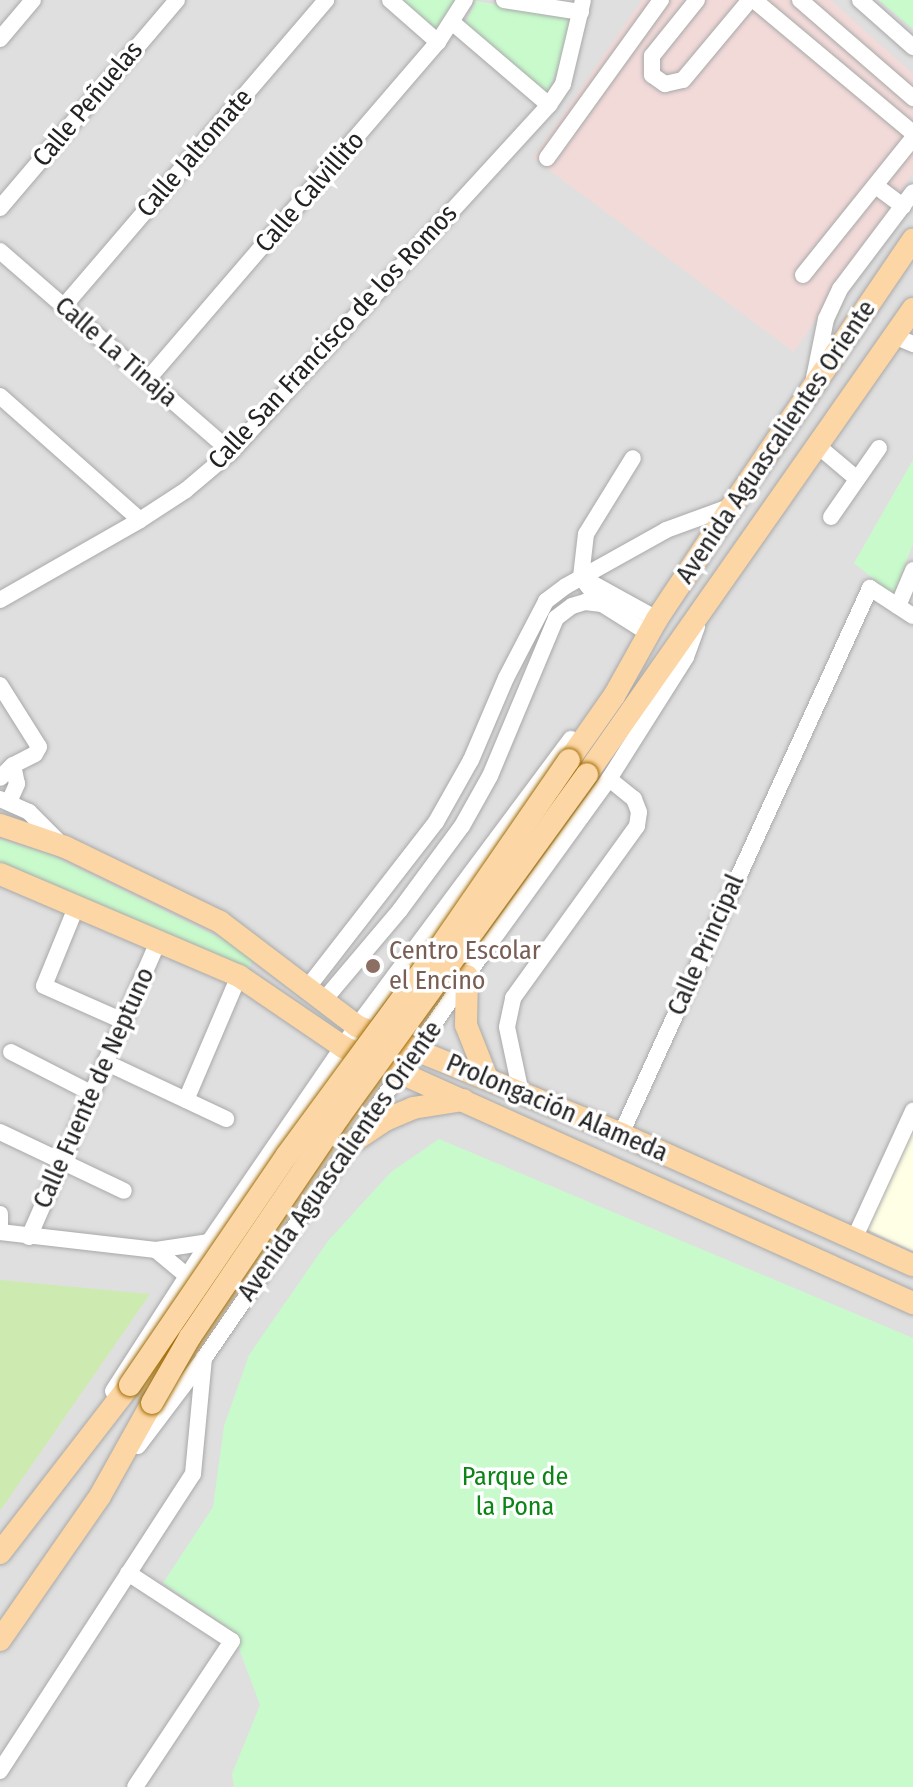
<!DOCTYPE html>
<meta charset="utf-8">
<style>
body{margin:0}
#map{position:relative;width:913px;height:1787px;overflow:hidden;background:#f2efe9;font-family:"Fira Sans Condensed",sans-serif}
div>[style]{position:absolute}
[style*='--x']{left:calc(var(--x)*1px);top:calc(var(--y)*1px);width:calc(var(--w)*1px);rotate:calc(var(--a)*1deg)}
.residential>*{inset:0;background:#e0dfdf}
.commercial>*{inset:0;background:#f2dad9}
.education>*{inset:0;background:#ffffe5}
.grass>*{inset:0;background:#cdebb0}
.park>*{inset:0;background:#c8facc}
.roads{filter:drop-shadow(0 0 2px #a9a9a9) drop-shadow(0 0 2px #a9a9a9)}
.minor>*{height:16px;margin:-8px;padding:0 8px;transform-origin:8px;border-radius:8px;background:#fff}
.major>*{height:22px;margin:-11px;padding:0 11px;transform-origin:11px;border-radius:11px;background:#fcd6a4}
.bridges{filter:drop-shadow(0 0 2px #a06b00) drop-shadow(0 0 2px #a06b00)}
.major-bridge>*{height:22px;margin:-11px;padding:0 11px;transform-origin:11px;border-radius:11px;background:#fcd6a4}
.dots>*{width:22px;height:22px;translate:-50% -50%;box-sizing:border-box;border:4px solid #fff;border-radius:50%}
span{translate:-50% -50%;white-space:nowrap;text-align:center;line-height:1.15;-webkit-text-stroke:7px #fff;paint-order:stroke}
.street-label{font-size:26px;color:#222}
.education-label{font-size:26px;color:#785e54}
.left{translate:0 -50%;text-align:left}
.park-label{font-size:26px;color:#0c8416}
</style>
<div id="map">
<div class="residential">
<i style="clip-path:polygon(0 0,913px 0,913px 1787px,0 1787px)"></i>
</div>
<div class="commercial">
<i style="clip-path:polygon(642px 0,831px 0,913px 74px,913px 173px,794px 352px,533px 158px)"></i>
</div>
<div class="education">
<i style="clip-path:polygon(913px 1125px,913px 1251px,864px 1228px)"></i>
</div>
<div class="grass">
<i style="clip-path:polygon(0 1280px,150px 1294px,0 1511px)"></i>
</div>
<div class="park">
<i style="clip-path:polygon(398px 0,458px 0,437px 34px)"></i>
<i style="clip-path:polygon(879px 0,913px 0,913px 29px)"></i>
<i style="clip-path:polygon(476px 1px,571px 17px,562px 57px,547px 94px,464px 26px)"></i>
<i style="clip-path:polygon(913px 460px,913px 544px,893px 595px,854px 563px)"></i>
<i style="clip-path:polygon(0 839px,49px 854px,255px 955px,246px 975px,0 866px)"></i>
<i style="clip-path:polygon(439px 1139px,913px 1338px,913px 1787px,234px 1787px,232px 1774px,260px 1705px,232px 1630px,163px 1583px,213px 1507px,224px 1426px,249px 1355px,328px 1241px,391px 1172px)"></i>
</div>
<div class="roads">
<div class="minor">
<i style="--x:390;--y:0;--w:64;--a:41.2"></i>
<i style="--x:504;--y:0;--w:78;--a:8.9"></i>
<i style="--x:697;--y:0;--w:72;--a:128.8"></i>
<i style="--x:652;--y:56;--w:19;--a:90"></i>
<i style="--x:652;--y:75;--w:16;--a:35"></i>
<i style="--x:665;--y:84;--w:18;--a:-13"></i>
<i style="--x:683;--y:80;--w:104;--a:-50.1"></i>
<i style="--x:754;--y:0;--w:207;--a:39.9"></i>
<i style="--x:800;--y:0;--w:150;--a:40.9"></i>
<i style="--x:860;--y:0;--w:71;--a:41.6"></i>
<i style="--x:453;--y:23;--w:126;--a:40.5"></i>
<i style="--x:0;--y:39;--w:51;--a:-49.8"></i>
<i style="--x:547;--y:158;--w:195;--a:-54.2"></i>
<i style="--x:876;--y:186;--w:34;--a:37"></i>
<i style="--x:0;--y:208;--w:273;--a:-49.6"></i>
<i style="--x:0;--y:251;--w:306;--a:41"></i>
<i style="--x:803;--y:275;--w:176;--a:-51.2"></i>
<i style="--x:64;--y:306;--w:403;--a:-49.4"></i>
<i style="--x:894;--y:336;--w:21;--a:23"></i>
<i style="--x:814;--y:378;--w:60;--a:-78.5"></i>
<i style="--x:826;--y:319;--w:33;--a:-65"></i>
<i style="--x:840;--y:289;--w:121;--a:-53"></i>
<i style="--x:148;--y:379;--w:445;--a:-49.3"></i>
<i style="--x:438;--y:42;--w:50;--a:-57.3"></i>
<i style="--x:0;--y:396;--w:187;--a:41.5"></i>
<i style="--x:818;--y:446;--w:51;--a:40.2"></i>
<i style="--x:831;--y:517;--w:84;--a:-55.2"></i>
<i style="--x:590;--y:582;--w:77;--a:28.9"></i>
<i style="--x:0;--y:600;--w:161;--a:-29.7"></i>
<i style="--x:140;--y:520;--w:55;--a:-33.1"></i>
<i style="--x:186;--y:490;--w:59;--a:-40.2"></i>
<i style="--x:231;--y:452;--w:471;--a:-47.5"></i>
<i style="--x:549;--y:105;--w:25;--a:-56"></i>
<i style="--x:563;--y:84;--w:86;--a:-76.6"></i>
<i style="--x:602;--y:604;--w:34;--a:-128"></i>
<i style="--x:581;--y:577;--w:43;--a:-83.4"></i>
<i style="--x:586;--y:534;--w:89;--a:-58.3"></i>
<i style="--x:898;--y:606;--w:39;--a:-67"></i>
<i style="--x:0;--y:685;--w:73;--a:57.8"></i>
<i style="--x:39;--y:747;--w:8;--a:120"></i>
<i style="--x:35;--y:754;--w:25;--a:153"></i>
<i style="--x:13;--y:765;--w:18;--a:135"></i>
<i style="--x:0;--y:799;--w:32;--a:24"></i>
<i style="--x:29;--y:812;--w:48;--a:45"></i>
<i style="--x:9;--y:802;--w:20;--a:-66"></i>
<i style="--x:17;--y:784;--w:19;--a:-102"></i>
<i style="--x:77;--y:905;--w:87;--a:112.2"></i>
<i style="--x:44;--y:986;--w:86;--a:23.9"></i>
<i style="--x:308;--y:987;--w:209;--a:-52.2"></i>
<i style="--x:436;--y:822;--w:71;--a:-60.6"></i>
<i style="--x:471;--y:760;--w:89;--a:-66.9"></i>
<i style="--x:506;--y:678;--w:87;--a:-62.5"></i>
<i style="--x:546;--y:601;--w:25;--a:-37"></i>
<i style="--x:566;--y:586;--w:115;--a:-29.2"></i>
<i style="--x:666;--y:530;--w:70;--a:-20"></i>
<i style="--x:324;--y:1000;--w:118;--a:-49.8"></i>
<i style="--x:400;--y:910;--w:104;--a:-53.6"></i>
<i style="--x:462;--y:826;--w:57;--a:-60.8"></i>
<i style="--x:490;--y:776;--w:171;--a:-67.3"></i>
<i style="--x:556;--y:618;--w:20;--a:-37"></i>
<i style="--x:572;--y:606;--w:14;--a:-17"></i>
<i style="--x:585;--y:602;--w:17;--a:7"></i>
<i style="--x:602;--y:604;--w:54;--a:32.2"></i>
<i style="--x:11;--y:1052;--w:90;--a:27.1"></i>
<i style="--x:105;--y:1062;--w:134;--a:25.2"></i>
<i style="--x:521;--y:1093;--w:67;--a:-102"></i>
<i style="--x:507;--y:1027;--w:30;--a:-78"></i>
<i style="--x:513;--y:998;--w:212;--a:-54.2"></i>
<i style="--x:637;--y:826;--w:14;--a:-82"></i>
<i style="--x:639;--y:812;--w:14;--a:-111"></i>
<i style="--x:634;--y:799;--w:32;--a:-141"></i>
<i style="--x:186;--y:1100;--w:135;--a:-66.9"></i>
<i style="--x:0;--y:1132;--w:137;--a:25.4"></i>
<i style="--x:621;--y:1134;--w:600;--a:-65.48"></i>
<i style="--x:870;--y:588;--w:51;--a:33.1"></i>
<i style="--x:0;--y:1214;--w:17;--a:90"></i>
<i style="--x:0;--y:1232;--w:157;--a:6.6"></i>
<i style="--x:156;--y:1250;--w:54;--a:-8.6"></i>
<i style="--x:29;--y:1237;--w:325;--a:-66.4"></i>
<i style="--x:855;--y:1237;--w:139;--a:-65.3"></i>
<i style="--x:156;--y:1250;--w:40;--a:40"></i>
<i style="--x:113;--y:1391;--w:177;--a:-57.2"></i>
<i style="--x:209;--y:1242;--w:262;--a:-55.6"></i>
<i style="--x:357;--y:1026;--w:358;--a:-53.3"></i>
<i style="--x:138;--y:1446;--w:111;--a:-53"></i>
<i style="--x:205;--y:1357;--w:499;--a:-55.5"></i>
<i style="--x:488;--y:946;--w:206;--a:-54.1"></i>
<i style="--x:609;--y:779;--w:144;--a:-57.7"></i>
<i style="--x:686;--y:657;--w:32;--a:-70"></i>
<i style="--x:128;--y:1573;--w:124;--a:33.2"></i>
<i style="--x:232;--y:1641;--w:175;--a:123.6"></i>
<i style="--x:0;--y:1771;--w:354;--a:-57"></i>
<i style="--x:193;--y:1474;--w:117;--a:-84.6"></i>
</div>
<div class="major">
<i style="--x:569;--y:760;--w:78;--a:-54.9"></i>
<i style="--x:614;--y:696;--w:88;--a:-60.8"></i>
<i style="--x:657;--y:619;--w:136;--a:-56.4"></i>
<i style="--x:732;--y:506;--w:322;--a:-55.8"></i>
<i style="--x:587;--y:774;--w:568;--a:-54.97"></i>
<i style="--x:0;--y:825;--w:69;--a:18.7"></i>
<i style="--x:65;--y:847;--w:172;--a:25.8"></i>
<i style="--x:220;--y:922;--w:172;--a:37.2"></i>
<i style="--x:357;--y:1026;--w:285;--a:22.2"></i>
<i style="--x:621;--y:1134;--w:320;--a:24.2"></i>
<i style="--x:0;--y:874;--w:260;--a:23.1"></i>
<i style="--x:239;--y:976;--w:126;--a:34.3"></i>
<i style="--x:343;--y:1047;--w:625;--a:24.19"></i>
<i style="--x:467;--y:976;--w:49;--a:91.2"></i>
<i style="--x:466;--y:1025;--w:57;--a:68.4"></i>
<i style="--x:354;--y:1141;--w:37;--a:-34"></i>
<i style="--x:385;--y:1120;--w:30;--a:-23"></i>
<i style="--x:413;--y:1108;--w:51;--a:-9.1"></i>
<i style="--x:0;--y:1553;--w:212;--a:-52.3"></i>
<i style="--x:0;--y:1640;--w:175;--a:-55.2"></i>
<i style="--x:100;--y:1496;--w:107;--a:-60.8"></i>
</div>
</div>
<div class="bridges">
<div class="major-bridge">
<i style="--x:130;--y:1385;--w:278;--a:-55.7"></i>
<i style="--x:287;--y:1155;--w:258;--a:-53.7"></i>
<i style="--x:440;--y:947;--w:227;--a:-55.4"></i>
<i style="--x:152;--y:1403;--w:76;--a:-60.1"></i>
<i style="--x:190;--y:1337;--w:266;--a:-55.9"></i>
<i style="--x:339;--y:1117;--w:423;--a:-54.1"></i>
</div>
</div>
<div class="dots">
<i style="left:373px;top:966px;background:#8d6e63"></i>
</div>
<div class="street-label">
<span style="left:88px;top:104px;rotate:-50deg">Calle Peñuelas</span>
<span style="left:195px;top:153px;rotate:-49deg">Calle Jaltomate</span>
<span style="left:310px;top:192px;rotate:-49deg">Calle Calvillito</span>
<span style="left:333px;top:337px;rotate:-47deg">Calle San Francisco de los Romos</span>
<span style="left:116px;top:352px;rotate:41deg">Calle La Tinaja</span>
<span style="left:776px;top:442px;rotate:-56deg">Avenida Aguascalientes Oriente</span>
<span style="left:706px;top:945px;rotate:-66deg">Calle Principal</span>
<span style="left:94px;top:1088px;rotate:-66deg">Calle Fuente de Neptuno</span>
<span style="left:557px;top:1108px;rotate:23deg">Prolongación Alameda</span>
<span style="left:340px;top:1161px;rotate:-55deg">Avenida Aguascalientes Oriente</span>
</div>
<div class="education-label">
<span class="left" style="left:389px;top:966px">Centro Escolar<br>el Encino</span>
</div>
<div class="park-label">
<span style="left:515px;top:1492px">Parque de<br>la Pona</span>
</div>
</div>
